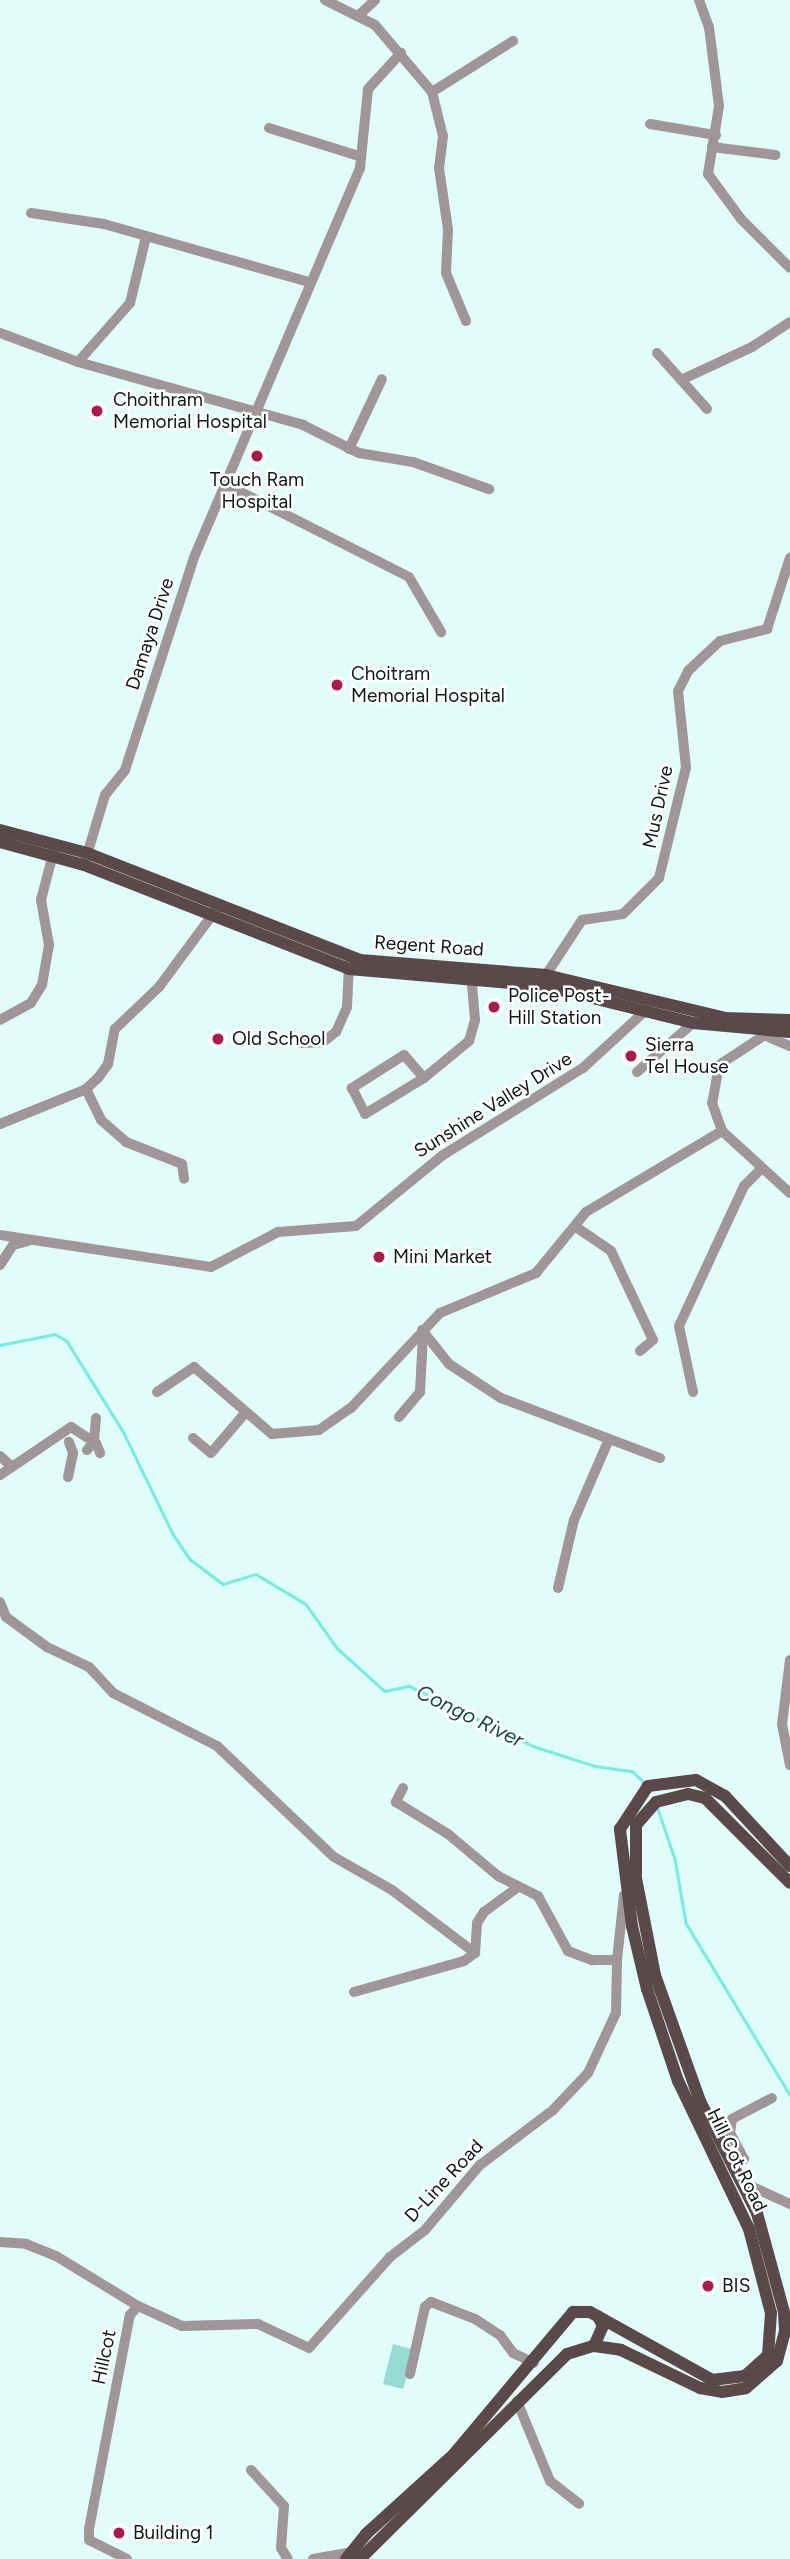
<!DOCTYPE html>
<style>
body{margin:0}
#map{position:relative;width:790px;height:2559px;overflow:hidden;background:#e0fdf9;font-family:Figtree,sans-serif}
div>[style]{position:absolute}
[style*='--x']{left:calc(var(--x)*1px);top:calc(var(--y)*1px);width:calc(var(--w)*1px);rotate:calc(var(--a)*1deg)}
.green>*{inset:0;background:#96dcd5}
.stream>*{height:2.5px;margin:-1.25px;padding:0 1.25px;transform-origin:1.25px;border-radius:1.25px;background:#72ede3}
.minor>*{height:10px;margin:-5px;padding:0 5px;transform-origin:5px;border-radius:5px;background:#a09597}
.major>*{height:12px;margin:-6px;padding:0 6px;transform-origin:6px;border-radius:6px;background:#5a484b}
.dots>*{width:19px;height:19px;translate:-50% -50%;box-sizing:border-box;border:4px solid #fff;border-radius:50%}
span{translate:-50% -50%;white-space:nowrap;text-align:center;line-height:1.15;-webkit-text-stroke:5px #fff;paint-order:stroke}
.poi-label{font-size:19px;color:#0c1716}
.left{translate:0 -50%;text-align:left}
.street-label{font-size:19px;color:#0c1716}
.water-label{font-size:21px;color:#154c48;font-style:italic}
</style>
<div id="map">
<div class="green">
<i style="clip-path:polygon(393px 2344px,415px 2350px,403px 2389px,383px 2384px)"></i>
</div>
<div class="stream">
<i style="--x:0;--y:1345;--w:56;--a:-11.3"></i>
<i style="--x:55;--y:1334;--w:14;--a:30"></i>
<i style="--x:67;--y:1341;--w:108;--a:58.2"></i>
<i style="--x:124;--y:1433;--w:112;--a:64.1"></i>
<i style="--x:173;--y:1534;--w:30;--a:56"></i>
<i style="--x:190;--y:1559;--w:41;--a:37.1"></i>
<i style="--x:223;--y:1584;--w:34;--a:-17"></i>
<i style="--x:256;--y:1574;--w:58;--a:31"></i>
<i style="--x:306;--y:1604;--w:54;--a:54.8"></i>
<i style="--x:337;--y:1648;--w:64;--a:41.9"></i>
<i style="--x:385;--y:1691;--w:25;--a:-12"></i>
<i style="--x:409;--y:1686;--w:138;--a:25.8"></i>
<i style="--x:533;--y:1746;--w:65;--a:17.9"></i>
<i style="--x:595;--y:1766;--w:37;--a:8"></i>
<i style="--x:632;--y:1771;--w:19;--a:43"></i>
<i style="--x:658;--y:1809;--w:53;--a:71.2"></i>
<i style="--x:675;--y:1859;--w:65;--a:80.2"></i>
<i style="--x:686;--y:1923;--w:201;--a:58.8"></i>
</div>
<div class="minor">
<i style="--x:325;--y:0;--w:56;--a:26.6"></i>
<i style="--x:375;--y:25;--w:88;--a:49.6"></i>
<i style="--x:432;--y:92;--w:45;--a:76"></i>
<i style="--x:443;--y:136;--w:32;--a:97"></i>
<i style="--x:439;--y:168;--w:63;--a:81.7"></i>
<i style="--x:448;--y:230;--w:43;--a:92.7"></i>
<i style="--x:446;--y:273;--w:52;--a:67.4"></i>
<i style="--x:699;--y:0;--w:29;--a:70"></i>
<i style="--x:709;--y:27;--w:80;--a:82.8"></i>
<i style="--x:719;--y:106;--w:69;--a:99.2"></i>
<i style="--x:708;--y:174;--w:56;--a:53.7"></i>
<i style="--x:741;--y:219;--w:69;--a:45"></i>
<i style="--x:359;--y:15;--w:22;--a:-43"></i>
<i style="--x:432;--y:92;--w:96;--a:-32.2"></i>
<i style="--x:650;--y:124;--w:67;--a:9.5"></i>
<i style="--x:269;--y:128;--w:94;--a:17.3"></i>
<i style="--x:712;--y:147;--w:64;--a:7.2"></i>
<i style="--x:31;--y:213;--w:74;--a:8.6"></i>
<i style="--x:104;--y:224;--w:213;--a:15.8"></i>
<i style="--x:0;--y:333;--w:83;--a:20.4"></i>
<i style="--x:78;--y:362;--w:234;--a:15.6"></i>
<i style="--x:303;--y:425;--w:63;--a:26.6"></i>
<i style="--x:359;--y:453;--w:55;--a:9.5"></i>
<i style="--x:413;--y:462;--w:81;--a:19.6"></i>
<i style="--x:657;--y:353;--w:75;--a:48.2"></i>
<i style="--x:78;--y:362;--w:79;--a:-48.6"></i>
<i style="--x:130;--y:303;--w:68;--a:-76.4"></i>
<i style="--x:681;--y:380;--w:78;--a:-24.9"></i>
<i style="--x:752;--y:347;--w:45;--a:-33.3"></i>
<i style="--x:349;--y:449;--w:77;--a:-64.8"></i>
<i style="--x:225;--y:484;--w:206;--a:26.8"></i>
<i style="--x:409;--y:577;--w:64;--a:59.8"></i>
<i style="--x:86;--y:858;--w:66;--a:-73.2"></i>
<i style="--x:105;--y:795;--w:32;--a:-51"></i>
<i style="--x:125;--y:770;--w:226;--a:-72"></i>
<i style="--x:195;--y:555;--w:421;--a:-66.9"></i>
<i style="--x:360;--y:168;--w:79;--a:-84.2"></i>
<i style="--x:368;--y:89;--w:49;--a:-47.5"></i>
<i style="--x:546;--y:975;--w:66;--a:-56.8"></i>
<i style="--x:582;--y:920;--w:41;--a:-8.3"></i>
<i style="--x:623;--y:914;--w:51;--a:-45"></i>
<i style="--x:659;--y:878;--w:114;--a:-76.3"></i>
<i style="--x:686;--y:767;--w:76;--a:-96"></i>
<i style="--x:678;--y:691;--w:22;--a:-63"></i>
<i style="--x:688;--y:671;--w:44;--a:-43.2"></i>
<i style="--x:720;--y:641;--w:49;--a:-14.3"></i>
<i style="--x:767;--y:629;--w:75;--a:-72.1"></i>
<i style="--x:0;--y:1020;--w:35;--a:-29"></i>
<i style="--x:31;--y:1003;--w:21;--a:-59"></i>
<i style="--x:42;--y:985;--w:41;--a:-80.1"></i>
<i style="--x:49;--y:945;--w:46;--a:-100.1"></i>
<i style="--x:41;--y:900;--w:52;--a:-75.4"></i>
<i style="--x:774;--y:1029;--w:66;--a:146.8"></i>
<i style="--x:719;--y:1065;--w:39;--a:100"></i>
<i style="--x:712;--y:1103;--w:30;--a:70"></i>
<i style="--x:722;--y:1131;--w:92;--a:42.4"></i>
<i style="--x:766;--y:1036;--w:26;--a:23"></i>
<i style="--x:300;--y:1043;--w:23;--a:-2"></i>
<i style="--x:323;--y:1042;--w:16;--a:-38"></i>
<i style="--x:336;--y:1032;--w:27;--a:-66"></i>
<i style="--x:347;--y:1007;--w:43;--a:-87.3"></i>
<i style="--x:637;--y:1072;--w:74;--a:-41.2"></i>
<i style="--x:424;--y:1078;--w:30;--a:-131"></i>
<i style="--x:404;--y:1055;--w:62;--a:147.6"></i>
<i style="--x:352;--y:1088;--w:29;--a:63"></i>
<i style="--x:365;--y:1114;--w:69;--a:-31.4"></i>
<i style="--x:424;--y:1078;--w:58;--a:-39.4"></i>
<i style="--x:469;--y:1041;--w:22;--a:-74"></i>
<i style="--x:475;--y:1020;--w:47;--a:-94.9"></i>
<i style="--x:86;--y:1089;--w:34;--a:64"></i>
<i style="--x:101;--y:1120;--w:33;--a:41"></i>
<i style="--x:126;--y:1142;--w:60;--a:21.4"></i>
<i style="--x:182;--y:1164;--w:15;--a:82"></i>
<i style="--x:0;--y:1124;--w:93;--a:-22.1"></i>
<i style="--x:86;--y:1089;--w:16;--a:-43"></i>
<i style="--x:98;--y:1078;--w:17;--a:-54"></i>
<i style="--x:108;--y:1064;--w:36;--a:-79"></i>
<i style="--x:115;--y:1029;--w:61;--a:-43.7"></i>
<i style="--x:159;--y:987;--w:96;--a:-53.5"></i>
<i style="--x:576;--y:1227;--w:42;--a:34.4"></i>
<i style="--x:611;--y:1251;--w:98;--a:64.7"></i>
<i style="--x:653;--y:1340;--w:17;--a:140"></i>
<i style="--x:0;--y:1235;--w:213;--a:8.6"></i>
<i style="--x:211;--y:1267;--w:76;--a:-27.6"></i>
<i style="--x:278;--y:1232;--w:78;--a:-4.4"></i>
<i style="--x:356;--y:1226;--w:112;--a:-39.2"></i>
<i style="--x:443;--y:1155;--w:165;--a:-31.9"></i>
<i style="--x:583;--y:1068;--w:86;--a:-42.6"></i>
<i style="--x:0;--y:1265;--w:24;--a:-57"></i>
<i style="--x:13;--y:1245;--w:16;--a:-15"></i>
<i style="--x:422;--y:1330;--w:43;--a:51.5"></i>
<i style="--x:449;--y:1364;--w:62;--a:33.2"></i>
<i style="--x:501;--y:1398;--w:170;--a:20.7"></i>
<i style="--x:157;--y:1392;--w:45;--a:-34"></i>
<i style="--x:194;--y:1367;--w:103;--a:40.7"></i>
<i style="--x:272;--y:1434;--w:47;--a:-4.9"></i>
<i style="--x:319;--y:1430;--w:39;--a:-35"></i>
<i style="--x:351;--y:1408;--w:130;--a:-46.9"></i>
<i style="--x:440;--y:1313;--w:104;--a:-22.6"></i>
<i style="--x:536;--y:1273;--w:79;--a:-50.7"></i>
<i style="--x:586;--y:1212;--w:158;--a:-30.8"></i>
<i style="--x:693;--y:1392;--w:67;--a:-102"></i>
<i style="--x:679;--y:1326;--w:154;--a:-65.1"></i>
<i style="--x:744;--y:1186;--w:25;--a:-45"></i>
<i style="--x:399;--y:1417;--w:33;--a:-50"></i>
<i style="--x:420;--y:1392;--w:58;--a:-87"></i>
<i style="--x:193;--y:1438;--w:23;--a:40"></i>
<i style="--x:211;--y:1453;--w:52;--a:-49.6"></i>
<i style="--x:87;--y:1450;--w:11;--a:-52"></i>
<i style="--x:94;--y:1441;--w:23;--a:-85"></i>
<i style="--x:0;--y:1456;--w:12;--a:42"></i>
<i style="--x:0;--y:1475;--w:86;--a:-34.1"></i>
<i style="--x:71;--y:1427;--w:30;--a:33"></i>
<i style="--x:96;--y:1443;--w:11;--a:68"></i>
<i style="--x:68;--y:1477;--w:25;--a:-78"></i>
<i style="--x:73;--y:1453;--w:12;--a:-110"></i>
<i style="--x:558;--y:1588;--w:70;--a:-76.8"></i>
<i style="--x:574;--y:1520;--w:88;--a:-66.6"></i>
<i style="--x:0;--y:1602;--w:16;--a:68"></i>
<i style="--x:6;--y:1617;--w:51;--a:36.2"></i>
<i style="--x:47;--y:1647;--w:47;--a:25.5"></i>
<i style="--x:89;--y:1667;--w:35;--a:47"></i>
<i style="--x:113;--y:1693;--w:117;--a:27"></i>
<i style="--x:217;--y:1746;--w:161;--a:43.5"></i>
<i style="--x:334;--y:1857;--w:67;--a:29.6"></i>
<i style="--x:392;--y:1890;--w:104;--a:37.2"></i>
<i style="--x:790;--y:1660;--w:64;--a:97.1"></i>
<i style="--x:782;--y:1724;--w:42;--a:79"></i>
<i style="--x:403;--y:1788;--w:16;--a:117"></i>
<i style="--x:396;--y:1802;--w:61;--a:31.6"></i>
<i style="--x:448;--y:1834;--w:65;--a:40"></i>
<i style="--x:498;--y:1876;--w:45;--a:26.6"></i>
<i style="--x:538;--y:1896;--w:63;--a:61.4"></i>
<i style="--x:568;--y:1951;--w:26;--a:21"></i>
<i style="--x:592;--y:1960;--w:25;--a:0"></i>
<i style="--x:617;--y:1960;--w:65;--a:-83.9"></i>
<i style="--x:354;--y:1992;--w:114;--a:-15.7"></i>
<i style="--x:464;--y:1961;--w:14;--a:-36"></i>
<i style="--x:475;--y:1953;--w:30;--a:-86"></i>
<i style="--x:477;--y:1923;--w:13;--a:-58"></i>
<i style="--x:484;--y:1912;--w:42;--a:-36.3"></i>
<i style="--x:735;--y:2168;--w:13;--a:-45"></i>
<i style="--x:744;--y:2159;--w:30;--a:-118"></i>
<i style="--x:730;--y:2133;--w:14;--a:-82"></i>
<i style="--x:732;--y:2119;--w:45;--a:-27.7"></i>
<i style="--x:744;--y:2183;--w:51;--a:24.5"></i>
<i style="--x:0;--y:2242;--w:26;--a:4"></i>
<i style="--x:26;--y:2244;--w:32;--a:22"></i>
<i style="--x:56;--y:2256;--w:96;--a:31.4"></i>
<i style="--x:410;--y:2374;--w:69;--a:-77.4"></i>
<i style="--x:425;--y:2307;--w:8;--a:-40"></i>
<i style="--x:431;--y:2302;--w:47;--a:21.1"></i>
<i style="--x:475;--y:2319;--w:30;--a:33"></i>
<i style="--x:500;--y:2335;--w:22;--a:54"></i>
<i style="--x:513;--y:2353;--w:23;--a:25"></i>
<i style="--x:517;--y:2401;--w:87;--a:67.6"></i>
<i style="--x:550;--y:2481;--w:37;--a:38"></i>
<i style="--x:251;--y:2470;--w:49;--a:47.5"></i>
<i style="--x:284;--y:2506;--w:42;--a:94.1"></i>
<i style="--x:281;--y:2548;--w:13;--a:58"></i>
<i style="--x:127;--y:2559;--w:42;--a:-153.4"></i>
<i style="--x:89;--y:2540;--w:11;--a:-90"></i>
<i style="--x:89;--y:2529;--w:218;--a:-79.2"></i>
<i style="--x:130;--y:2315;--w:12;--a:-48"></i>
<i style="--x:138;--y:2306;--w:48;--a:24.4"></i>
<i style="--x:182;--y:2326;--w:76;--a:-1.5"></i>
<i style="--x:258;--y:2324;--w:56;--a:25.2"></i>
<i style="--x:309;--y:2348;--w:122;--a:-48.3"></i>
<i style="--x:390;--y:2257;--w:44;--a:-37.6"></i>
<i style="--x:425;--y:2230;--w:85;--a:-49.8"></i>
<i style="--x:480;--y:2165;--w:91;--a:-37"></i>
<i style="--x:553;--y:2110;--w:51;--a:-46.6"></i>
<i style="--x:588;--y:2073;--w:66;--a:-65"></i>
<i style="--x:616;--y:2013;--w:53;--a:-88.9"></i>
<i style="--x:313;--y:2559;--w:39;--a:-10"></i>
</div>
<div class="major">
<i style="--x:0;--y:830;--w:90;--a:14.8"></i>
<i style="--x:87;--y:853;--w:293;--a:21.4"></i>
<i style="--x:360;--y:960;--w:187;--a:4.6"></i>
<i style="--x:546;--y:975;--w:184;--a:13.5"></i>
<i style="--x:725;--y:1018;--w:65;--a:1.8"></i>
<i style="--x:0;--y:842;--w:87;--a:15.3"></i>
<i style="--x:84;--y:865;--w:285;--a:21.4"></i>
<i style="--x:349;--y:969;--w:196;--a:5"></i>
<i style="--x:544;--y:986;--w:154;--a:13.9"></i>
<i style="--x:693;--y:1023;--w:97;--a:5.3"></i>
<i style="--x:594;--y:2346;--w:22;--a:-66"></i>
<i style="--x:603;--y:2326;--w:11;--a:-117"></i>
<i style="--x:346;--y:2559;--w:32;--a:-51"></i>
<i style="--x:366;--y:2534;--w:118;--a:-42.2"></i>
<i style="--x:453;--y:2455;--w:187;--a:-50"></i>
<i style="--x:573;--y:2312;--w:17;--a:0"></i>
<i style="--x:590;--y:2312;--w:140;--a:29.1"></i>
<i style="--x:712;--y:2380;--w:33;--a:-7"></i>
<i style="--x:745;--y:2376;--w:31;--a:-42"></i>
<i style="--x:768;--y:2355;--w:42;--a:-85.9"></i>
<i style="--x:771;--y:2313;--w:87;--a:-104.7"></i>
<i style="--x:749;--y:2229;--w:164;--a:-115.6"></i>
<i style="--x:678;--y:2081;--w:97;--a:-108.6"></i>
<i style="--x:647;--y:1989;--w:65;--a:-103.4"></i>
<i style="--x:632;--y:1926;--w:98;--a:-97.1"></i>
<i style="--x:620;--y:1829;--w:51;--a:-56.9"></i>
<i style="--x:648;--y:1786;--w:48;--a:-7.1"></i>
<i style="--x:696;--y:1780;--w:33;--a:29"></i>
<i style="--x:725;--y:1796;--w:96;--a:47.1"></i>
<i style="--x:360;--y:2559;--w:291;--a:-44.7"></i>
<i style="--x:567;--y:2354;--w:28;--a:-17"></i>
<i style="--x:594;--y:2346;--w:27;--a:8"></i>
<i style="--x:621;--y:2350;--w:88;--a:25.7"></i>
<i style="--x:700;--y:2388;--w:22;--a:10"></i>
<i style="--x:722;--y:2392;--w:24;--a:-9"></i>
<i style="--x:746;--y:2388;--w:41;--a:-41.1"></i>
<i style="--x:777;--y:2361;--w:30;--a:-75"></i>
<i style="--x:785;--y:2332;--w:20;--a:-93"></i>
<i style="--x:784;--y:2312;--w:103;--a:-105.3"></i>
<i style="--x:757;--y:2213;--w:126;--a:-117"></i>
<i style="--x:700;--y:2101;--w:134;--a:-109.7"></i>
<i style="--x:655;--y:1975;--w:99;--a:-101.1"></i>
<i style="--x:636;--y:1878;--w:53;--a:-90"></i>
<i style="--x:636;--y:1825;--w:30;--a:-49"></i>
<i style="--x:656;--y:1802;--w:33;--a:-14"></i>
<i style="--x:688;--y:1794;--w:17;--a:13"></i>
<i style="--x:705;--y:1798;--w:120;--a:45"></i>
</div>
<div class="dots">
<i style="left:97px;top:411px;background:#ab194d"></i>
<i style="left:257px;top:456px;background:#ab194d"></i>
<i style="left:337px;top:685px;background:#ab194d"></i>
<i style="left:494px;top:1007px;background:#ab194d"></i>
<i style="left:218px;top:1039px;background:#ab194d"></i>
<i style="left:631px;top:1056px;background:#ab194d"></i>
<i style="left:379px;top:1257px;background:#ab194d"></i>
<i style="left:708px;top:2286px;background:#ab194d"></i>
<i style="left:119px;top:2533px;background:#ab194d"></i>
</div>
<div class="poi-label">
<span class="left" style="left:113px;top:411px">Choithram<br>Memorial Hospital</span>
<span style="left:257px;top:491px">Touch Ram<br>Hospital</span>
<span class="left" style="left:351px;top:685px">Choitram<br>Memorial Hospital</span>
<span class="left" style="left:508px;top:1007px">Police Post-<br>Hill Station</span>
<span class="left" style="left:232px;top:1039px">Old School</span>
<span class="left" style="left:645px;top:1056px">Sierra<br>Tel House</span>
<span class="left" style="left:393px;top:1257px">Mini Market</span>
<span class="left" style="left:722px;top:2286px">BIS</span>
<span class="left" style="left:133px;top:2533px">Building 1</span>
</div>
<div class="street-label">
<span style="left:150px;top:634px;rotate:-72deg">Damaya Drive</span>
<span style="left:658px;top:807px;rotate:-78deg">Mus Drive</span>
<span style="left:429px;top:946px;rotate:4deg">Regent Road</span>
<span style="left:493px;top:1105px;rotate:-32deg">Sunshine Valley Drive</span>
<span style="left:737px;top:2160px;rotate:64deg">Hill Cot Road</span>
<span style="left:444px;top:2181px;rotate:-47deg">D-Line Road</span>
<span style="left:104px;top:2357px;rotate:-78deg">Hillcot</span>
</div>
<div class="water-label">
<span style="left:470px;top:1716px;rotate:26deg">Congo River</span>
</div>
</div>
